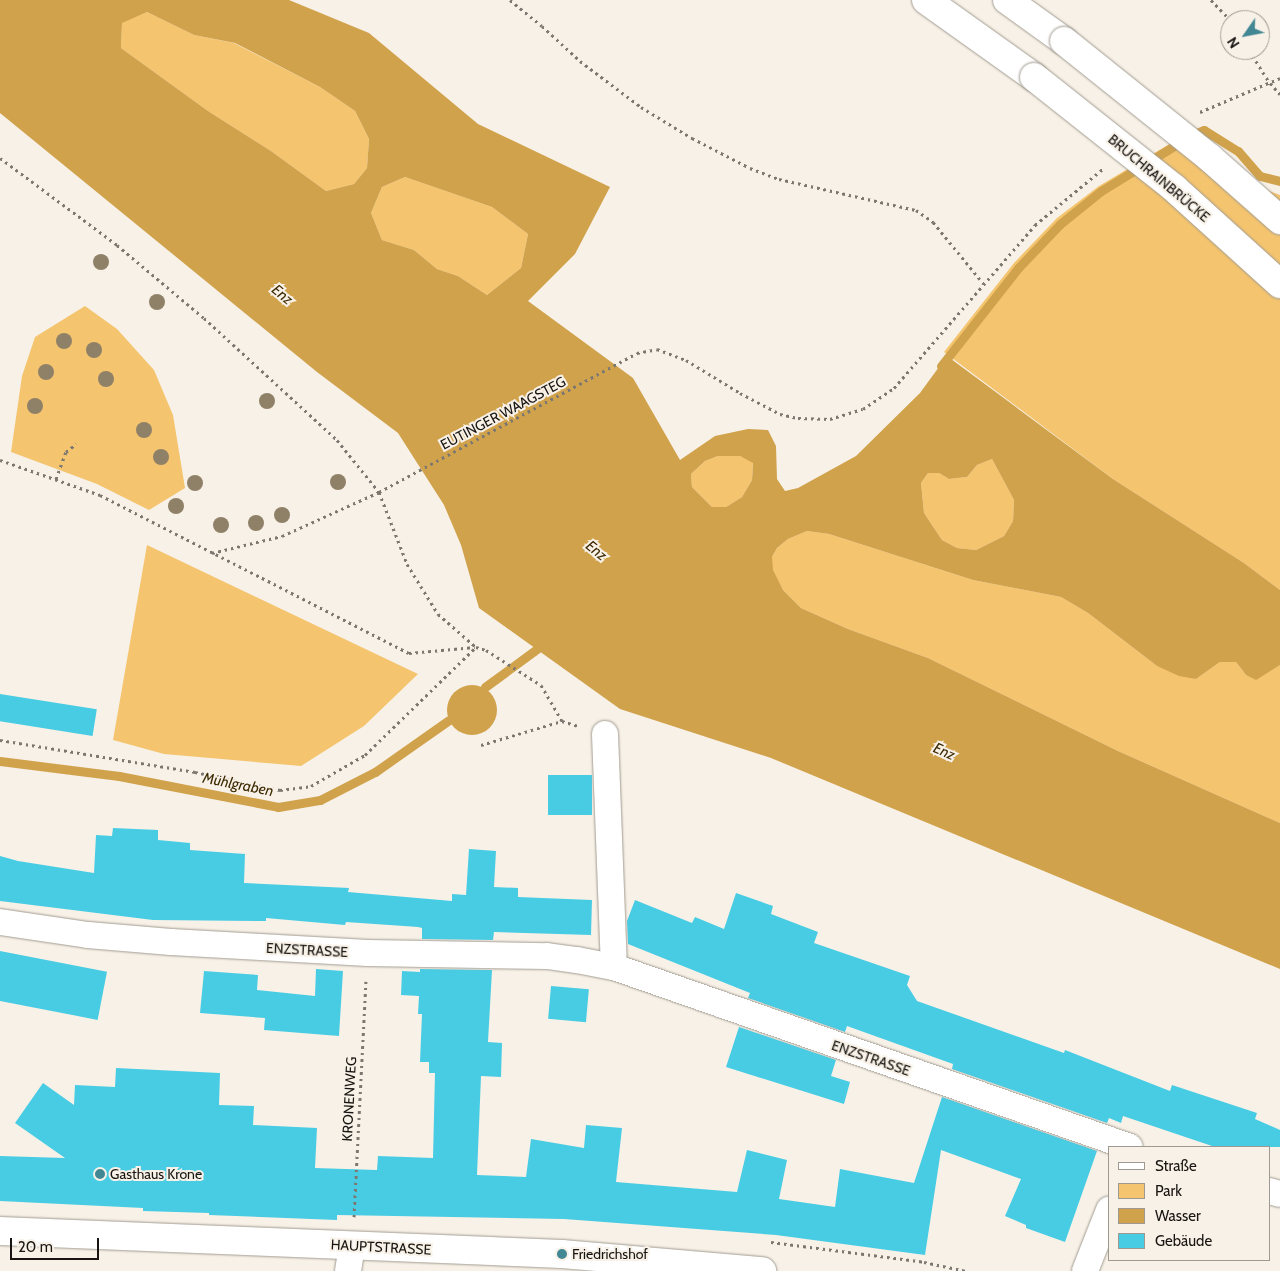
<!DOCTYPE html>
<html>
<head>
<meta charset="utf-8">
<style>
	body { margin:0 }
	#map { position:relative; width:1280px; height:1271px; overflow:hidden; background:#f8f1e7; font-family:Cabin,sans-serif }
	div>[style] { position:absolute }
	[style*='--x'] { left:calc(var(--x)*1px); top:calc(var(--y)*1px); width:calc(var(--w)*1px); rotate:calc(var(--a)*1deg) }
	.green>* { inset:0; background:#f4c46f }
	.water>* { inset:0; background:#d1a24c }
	.round { border-radius:50% }
	.stream>* { height:9px; margin:-4.5px; padding:0 4.5px; transform-origin:4.5px; border-radius:4.5px; background:#d1a24c }
	.building>* { inset:0; background:#48cce4; transform-origin:0 0 }
	.path>* { height:3px; margin-top:-1.5px; transform-origin:0; background:repeating-linear-gradient(90deg,#7c7871 0 2.5px,transparent 0 6.5px) }
	.roads { filter:drop-shadow(0 0 1px #a19c92) drop-shadow(0 0 1px #a19c92) }
	.street>* { height:26px; margin:-13px; padding:0 13px; transform-origin:13px; border-radius:13px; background:#fff }
	.secondary>* { height:28px; margin:-14px; padding:0 14px; transform-origin:14px; border-radius:14px; background:#fff }
	.primary>* { height:28px; margin:-14px; padding:0 14px; transform-origin:14px; border-radius:14px; background:#fff }
	.bridges { filter:drop-shadow(0 0 1px #a19c92) drop-shadow(0 0 1px #a19c92) }
	.primary-bridge>* { height:28px; margin:-14px; padding:0 14px; transform-origin:14px; border-radius:14px; background:#fff }
	.trees>* { width:16px; height:16px; margin:-8px; border-radius:50%; background:#8f8168 }
	.dots>* { width:14px; height:14px; translate:-50% -50%; box-sizing:border-box; border:2px solid #f8f1e7; border-radius:50% }
	span { translate:-50% -50%; white-space:nowrap; text-align:center; line-height:1.15; -webkit-text-stroke:4px #f8f1e7; paint-order:stroke }
	.street-label { font-size:14px; color:#171411 }
	.poi-label { font-size:14px; color:#171411 }
	.left { translate:0 -50%; text-align:left }
	.water-label { font-size:15px; color:#3d2a03; font-style:italic }
	.legend { position:absolute; left:1108px; top:1146px; width:162px; height:115px; box-sizing:border-box; background:#f8f1e7; border:1px solid #9e9991; margin:0; padding:6px 9px; list-style:none; font-size:15px; color:#171411 }
	.legend li { display:flex; align-items:center; gap:10px; height:25px }
	.legend b { width:25px; border:1px solid #9e9991 }
	.north { position:absolute; left:1220px; top:10px; width:50px; height:50px; box-sizing:border-box; background:#f8f1e7; border:1px solid #9e9991; border-radius:50%; rotate:237deg; font-size:14px; font-weight:700; line-height:20px; text-align:center; color:#171411 }
	.north::after { content:''; display:block; margin:auto; width:18px; height:22px; background:#428794; clip-path:polygon(50% 0,100% 100%,50% 72%,0 100%) }
	.scale { position:absolute; left:10px; top:1238px; width:89px; height:22px; box-sizing:border-box; border:2px solid #171411; border-top:0; padding-left:6px; font-size:15px; line-height:18px; white-space:nowrap; color:#171411; -webkit-text-stroke:4px #f8f1e7; paint-order:stroke }
</style>
</head>
<body>
<div id="map">
	<div class="green">
		<i style="clip-path:polygon(147px 12px,194px 35px,234px 43px,320px 87px,355px 111px,369px 139px,367px 168px,354px 184px,326px 191px,271px 151px,208px 111px,121px 48px,122px 22px)"></i>
		<i style="clip-path:polygon(1193px 130px,1251px 184px,1280px 195px,1280px 590px,1244px 563px,1113px 479px,944px 352px,1014px 263px,1057px 218px,1099px 186px)"></i>
		<i style="clip-path:polygon(405px 177px,492px 207px,528px 234px,521px 268px,487px 295px,458px 276px,437px 269px,414px 250px,382px 240px,371px 213px,382px 187px)"></i>
		<i style="clip-path:polygon(85px 306px,117px 329px,154px 370px,173px 415px,185px 488px,149px 510px,97px 484px,11px 452px,22px 376px,35px 337px)"></i>
		<i style="clip-path:polygon(718px 456px,740px 456px,753px 462px,752px 480px,742px 497px,726px 507px,712px 507px,692px 487px,691px 474px,705px 461px)"></i>
		<i style="clip-path:polygon(992px 459px,1014px 500px,1013px 521px,1004px 536px,976px 550px,957px 548px,942px 540px,924px 513px,921px 483px,928px 473px,939px 473px,949px 479px,967px 477px,977px 465px)"></i>
		<i style="clip-path:polygon(807px 531px,829px 534px,973px 580px,1061px 597px,1088px 613px,1157px 666px,1196px 679px,1220px 662px,1236px 662px,1246px 675px,1256px 679px,1280px 665px,1280px 823px,1118px 751px,928px 658px,848px 629px,801px 608px,783px 590px,772px 570px,772px 557px,777px 548px,788px 539px)"></i>
		<i style="clip-path:polygon(147px 545px,418px 674px,364px 726px,301px 766px,164px 754px,113px 740px)"></i>
	</div>
	<div class="water">
		<i style="clip-path:polygon(evenodd,0 0,289px 0,369px 33px,478px 124px,610px 187px,575px 254px,528px 301px,633px 378px,680px 460px,715px 436px,748px 429px,768px 430px,776px 446px,777px 479px,785px 491px,798px 488px,856px 456px,920px 393px,947px 356px,1113px 479px,1244px 563px,1280px 590px,1280px 665px,1256px 680px,1246px 675px,1236px 662px,1220px 662px,1196px 679px,1179px 676px,1157px 666px,1088px 613px,1061px 597px,973px 580px,829px 534px,807px 531px,788px 539px,777px 548px,772px 557px,773px 570px,783px 590px,801px 608px,848px 629px,928px 658px,1118px 751px,1280px 823px,1280px 969px,771px 758px,620px 709px,479px 608px,461px 545px,444px 505px,398px 433px,317px 372px,0 113px,0 0,147px 12px,194px 35px,235px 43px,320px 87px,355px 111px,369px 139px,367px 168px,354px 184px,326px 191px,271px 151px,208px 111px,121px 48px,122px 23px,147px 12px,0 0,405px 177px,492px 207px,528px 234px,521px 268px,487px 295px,458px 276px,437px 269px,414px 250px,382px 240px,371px 213px,382px 187px,405px 177px,0 0,718px 456px,740px 456px,753px 463px,752px 480px,742px 497px,726px 507px,712px 507px,692px 487px,691px 474px,705px 461px,718px 456px,0 0,992px 459px,1014px 500px,1013px 521px,1004px 536px,976px 550px,957px 548px,942px 540px,924px 513px,921px 483px,928px 473px,939px 473px,949px 479px,967px 477px,977px 465px,992px 459px)"></i>
		<i class="round" style="left:447px;top:685px;width:50px;height:50px"></i>
	</div>
	<div class="stream">
		<i style="--x:941;--y:366;--w:126;--a:-51.8"></i>
		<i style="--x:1019;--y:267;--w:59;--a:-46.4"></i>
		<i style="--x:1060;--y:224;--w:53;--a:-38.8"></i>
		<i style="--x:1101;--y:191;--w:107;--a:-31.6"></i>
		<i style="--x:1192;--y:135;--w:13;--a:-23"></i>
		<i style="--x:1204;--y:130;--w:40;--a:32"></i>
		<i style="--x:1238;--y:151;--w:33;--a:49"></i>
		<i style="--x:1260;--y:176;--w:21;--a:14"></i>
		<i style="--x:485;--y:687;--w:64;--a:-36.2"></i>
		<i style="--x:0;--y:761;--w:120;--a:7.2"></i>
		<i style="--x:119;--y:776;--w:162;--a:11"></i>
		<i style="--x:278;--y:807;--w:43;--a:-9.5"></i>
		<i style="--x:320;--y:800;--w:62;--a:-27"></i>
		<i style="--x:375;--y:772;--w:90;--a:-35.1"></i>
	</div>
	<div class="building">
		<i style="left:0;top:694px;width:98px;height:27px;rotate:9deg"></i>
		<i style="left:548px;top:775px;width:44px;height:40px"></i>
		<i style="clip-path:polygon(113px 828px,158px 830px,158px 840px,190px 843px,190px 850px,245px 854px,244px 883px,349px 888px,348px 892px,452px 901px,452px 894px,466px 895px,469px 849px,496px 851px,494px 887px,518px 888px,518px 897px,592px 900px,591px 935px,494px 932px,493px 940px,422px 939px,422px 928px,418px 927px,346px 922px,345px 925px,266px 918px,266px 921px,153px 920px,0 901px,0 856px,18px 861px,94px 873px,96px 835px,112px 836px)"></i>
		<i style="clip-path:polygon(736px 893px,773px 906px,771px 914px,818px 932px,814px 943px,910px 976px,907px 985px,917px 1001px,1064px 1053px,1065px 1050px,1170px 1091px,1172px 1085px,1257px 1113px,1255px 1119px,1280px 1130px,1280px 1147px,1215px 1147px,1123px 1116px,1121px 1123px,1109px 1118px,1107px 1123px,952px 1069px,953px 1064px,847px 1026px,845px 1032px,748px 998px,750px 993px,628px 944px,627px 921px,635px 900px,692px 923px,695px 917px,724px 929px)"></i>
		<i style="left:0;top:951px;width:109px;height:49px;rotate:11deg"></i>
		<i style="clip-path:polygon(316px 969px,343px 971px,339px 1036px,264px 1030px,265px 1018px,200px 1013px,204px 971px,258px 975px,257px 990px,315px 996px)"></i>
		<i style="clip-path:polygon(420px 969px,492px 970px,488px 1042px,502px 1043px,501px 1077px,481px 1076px,477px 1175px,526px 1177px,531px 1139px,584px 1148px,586px 1125px,622px 1128px,616px 1182px,737px 1192px,747px 1150px,787px 1160px,779px 1199px,835px 1207px,840px 1169px,914px 1183px,942px 1097px,1097px 1151px,1065px 1242px,1026px 1228px,1026px 1225px,1005px 1216px,1021px 1179px,941px 1150px,925px 1255px,776px 1235px,564px 1219px,337px 1215px,337px 1220px,209px 1215px,209px 1213px,143px 1211px,143px 1208px,0 1201px,0 1156px,65px 1158px,15px 1123px,43px 1083px,74px 1105px,75px 1085px,115px 1087px,116px 1068px,220px 1073px,219px 1105px,254px 1106px,253px 1125px,317px 1128px,315px 1168px,377px 1170px,378px 1156px,433px 1158px,435px 1073px,429px 1073px,429px 1062px,420px 1062px,422px 1014px,418px 1014px,419px 996px,401px 995px,402px 971px,420px 972px)"></i>
		<i style="left:551px;top:986px;width:38px;height:33px;rotate:5deg"></i>
		<i style="clip-path:polygon(739px 1027px,836px 1060px,831px 1076px,850px 1082px,844px 1104px,726px 1067px)"></i>
	</div>
	<div class="path">
		<i style="--x:510;--y:0;--w:41;--a:39.1"></i>
		<i style="--x:542;--y:26;--w:52;--a:42.6"></i>
		<i style="--x:580;--y:61;--w:76;--a:37"></i>
		<i style="--x:641;--y:107;--w:60;--a:31.3"></i>
		<i style="--x:692;--y:138;--w:65;--a:27.3"></i>
		<i style="--x:750;--y:168;--w:31;--a:21"></i>
		<i style="--x:779;--y:179;--w:140;--a:12.8"></i>
		<i style="--x:916;--y:210;--w:21;--a:35"></i>
		<i style="--x:933;--y:222;--w:79;--a:50.7"></i>
		<i style="--x:1211;--y:0;--w:28;--a:46"></i>
		<i style="--x:1249;--y:50;--w:39;--a:58"></i>
		<i style="--x:1270;--y:83;--w:15;--a:48"></i>
		<i style="--x:1200;--y:112;--w:87;--a:-23"></i>
		<i style="--x:0;--y:158;--w:146;--a:36.6"></i>
		<i style="--x:117;--y:245;--w:114;--a:40"></i>
		<i style="--x:204;--y:318;--w:180;--a:42.5"></i>
		<i style="--x:337;--y:440;--w:67;--a:51.1"></i>
		<i style="--x:379;--y:492;--w:77;--a:68.7"></i>
		<i style="--x:407;--y:564;--w:59;--a:58.2"></i>
		<i style="--x:438;--y:614;--w:50;--a:41"></i>
		<i style="--x:476;--y:647;--w:10;--a:17"></i>
		<i style="--x:486;--y:650;--w:65;--a:32.5"></i>
		<i style="--x:541;--y:685;--w:42;--a:59.7"></i>
		<i style="--x:562;--y:721;--w:17;--a:17"></i>
		<i style="--x:0;--y:460;--w:106;--a:19.3"></i>
		<i style="--x:100;--y:495;--w:347;--a:27.1"></i>
		<i style="--x:409;--y:653;--w:66;--a:-5.2"></i>
		<i style="--x:56;--y:479;--w:29;--a:-70"></i>
		<i style="--x:66;--y:452;--w:13;--a:-39"></i>
		<i style="--x:212;--y:553;--w:72;--a:-13.7"></i>
		<i style="--x:282;--y:536;--w:107;--a:-24.4"></i>
		<i style="--x:379;--y:492;--w:293;--a:-28.3"></i>
		<i style="--x:637;--y:353;--w:20;--a:-11"></i>
		<i style="--x:657;--y:349;--w:31;--a:21"></i>
		<i style="--x:686;--y:360;--w:63;--a:31.4"></i>
		<i style="--x:740;--y:393;--w:45;--a:27.7"></i>
		<i style="--x:780;--y:414;--w:18;--a:13"></i>
		<i style="--x:798;--y:418;--w:32;--a:2"></i>
		<i style="--x:830;--y:419;--w:34;--a:-17"></i>
		<i style="--x:863;--y:409;--w:37;--a:-34"></i>
		<i style="--x:894;--y:388;--w:216;--a:-49.1"></i>
		<i style="--x:1035;--y:225;--w:89;--a:-39.6"></i>
		<i style="--x:0;--y:740;--w:198;--a:9.3"></i>
		<i style="--x:195;--y:772;--w:87;--a:12"></i>
		<i style="--x:280;--y:790;--w:31;--a:-7"></i>
		<i style="--x:311;--y:786;--w:62;--a:-29.9"></i>
		<i style="--x:365;--y:755;--w:155;--a:-44.2"></i>
		<i style="--x:481;--y:745;--w:84;--a:-16.5"></i>
		<i style="--x:354;--y:1217;--w:236;--a:-87.1"></i>
		<i style="--x:771;--y:1242;--w:154;--a:7.4"></i>
		<i style="--x:924;--y:1262;--w:43;--a:12.1"></i>
	</div>
	<div class="roads">
		<div class="street">
			<i style="--x:605;--y:734;--w:233;--a:87.8"></i>
			<i style="--x:0;--y:922;--w:89;--a:8.4"></i>
			<i style="--x:88;--y:935;--w:83;--a:4.8"></i>
			<i style="--x:171;--y:942;--w:197;--a:3.2"></i>
			<i style="--x:368;--y:953;--w:179;--a:1"></i>
			<i style="--x:547;--y:956;--w:30;--a:8"></i>
			<i style="--x:577;--y:960;--w:38;--a:11"></i>
			<i style="--x:614;--y:967;--w:546;--a:19.23"></i>
			<i style="--x:1269;--y:1191;--w:11;--a:15"></i>
			<i style="--x:348;--y:1271;--w:25;--a:-81"></i>
			<i style="--x:1085;--y:1271;--w:66;--a:-68.5"></i>
		</div>
		<div class="secondary">
			<i style="--x:0;--y:1231;--w:562;--a:2.34"></i>
			<i style="--x:562;--y:1254;--w:201;--a:4.9"></i>
		</div>
		<div class="primary">
			<i style="--x:926;--y:0;--w:133;--a:35.5"></i>
			<i style="--x:1007;--y:0;--w:70;--a:35.7"></i>
		</div>
	</div>
	<div class="bridges">
		<div class="primary-bridge">
			<i style="--x:1064;--y:41;--w:187;--a:38.7"></i>
			<i style="--x:1210;--y:158;--w:94;--a:41.5"></i>
			<i style="--x:1034;--y:77;--w:179;--a:38.4"></i>
			<i style="--x:1174;--y:188;--w:143;--a:42.2"></i>
		</div>
	</div>
	<div class="trees">
		<i style="left:101px;top:262px"></i>
		<i style="left:157px;top:302px"></i>
		<i style="left:64px;top:341px"></i>
		<i style="left:94px;top:350px"></i>
		<i style="left:46px;top:372px"></i>
		<i style="left:106px;top:379px"></i>
		<i style="left:267px;top:401px"></i>
		<i style="left:35px;top:406px"></i>
		<i style="left:144px;top:430px"></i>
		<i style="left:161px;top:457px"></i>
		<i style="left:338px;top:482px"></i>
		<i style="left:195px;top:483px"></i>
		<i style="left:176px;top:506px"></i>
		<i style="left:282px;top:515px"></i>
		<i style="left:256px;top:523px"></i>
		<i style="left:221px;top:525px"></i>
	</div>
	<div class="dots">
		<i style="left:100px;top:1174px;background:#428794"></i>
		<i style="left:562px;top:1254px;background:#428794"></i>
	</div>
	<div class="street-label">
		<span style="left:1159px;top:178px;rotate:40deg">BRUCHRAINBRÜCKE</span>
		<span style="left:503px;top:413px;rotate:-28deg">EUTINGER WAAGSTEG</span>
		<span style="left:307px;top:950px;rotate:3deg">ENZSTRASSE</span>
		<span style="left:871px;top:1058px;rotate:19deg">ENZSTRASSE</span>
		<span style="left:349px;top:1099px;rotate:-87deg">KRONENWEG</span>
		<span style="left:381px;top:1247px;rotate:3deg">HAUPTSTRASSE</span>
	</div>
	<div class="poi-label">
		<span class="left" style="left:110px;top:1174px">Gasthaus Krone</span>
		<span class="left" style="left:572px;top:1254px">Friedrichshof</span>
	</div>
	<div class="water-label">
		<span style="left:282px;top:295px;rotate:40deg">Enz</span>
		<span style="left:596px;top:551px;rotate:39deg">Enz</span>
		<span style="left:944px;top:752px;rotate:24deg">Enz</span>
		<span style="left:238px;top:785px;rotate:11deg">Mühlgraben</span>
	</div>
	<ul class="legend">
	<li><b style="height:6px;background:#fff"></b>Straße</li>
	<li><b style="height:14px;background:#f4c46f"></b>Park</li>
	<li><b style="height:14px;background:#d1a24c"></b>Wasser</li>
	<li><b style="height:14px;background:#48cce4"></b>Gebäude</li>
	</ul>
	<div class="north">N</div>
	<div class="scale">20 m</div>
</div>
</body>
</html>
